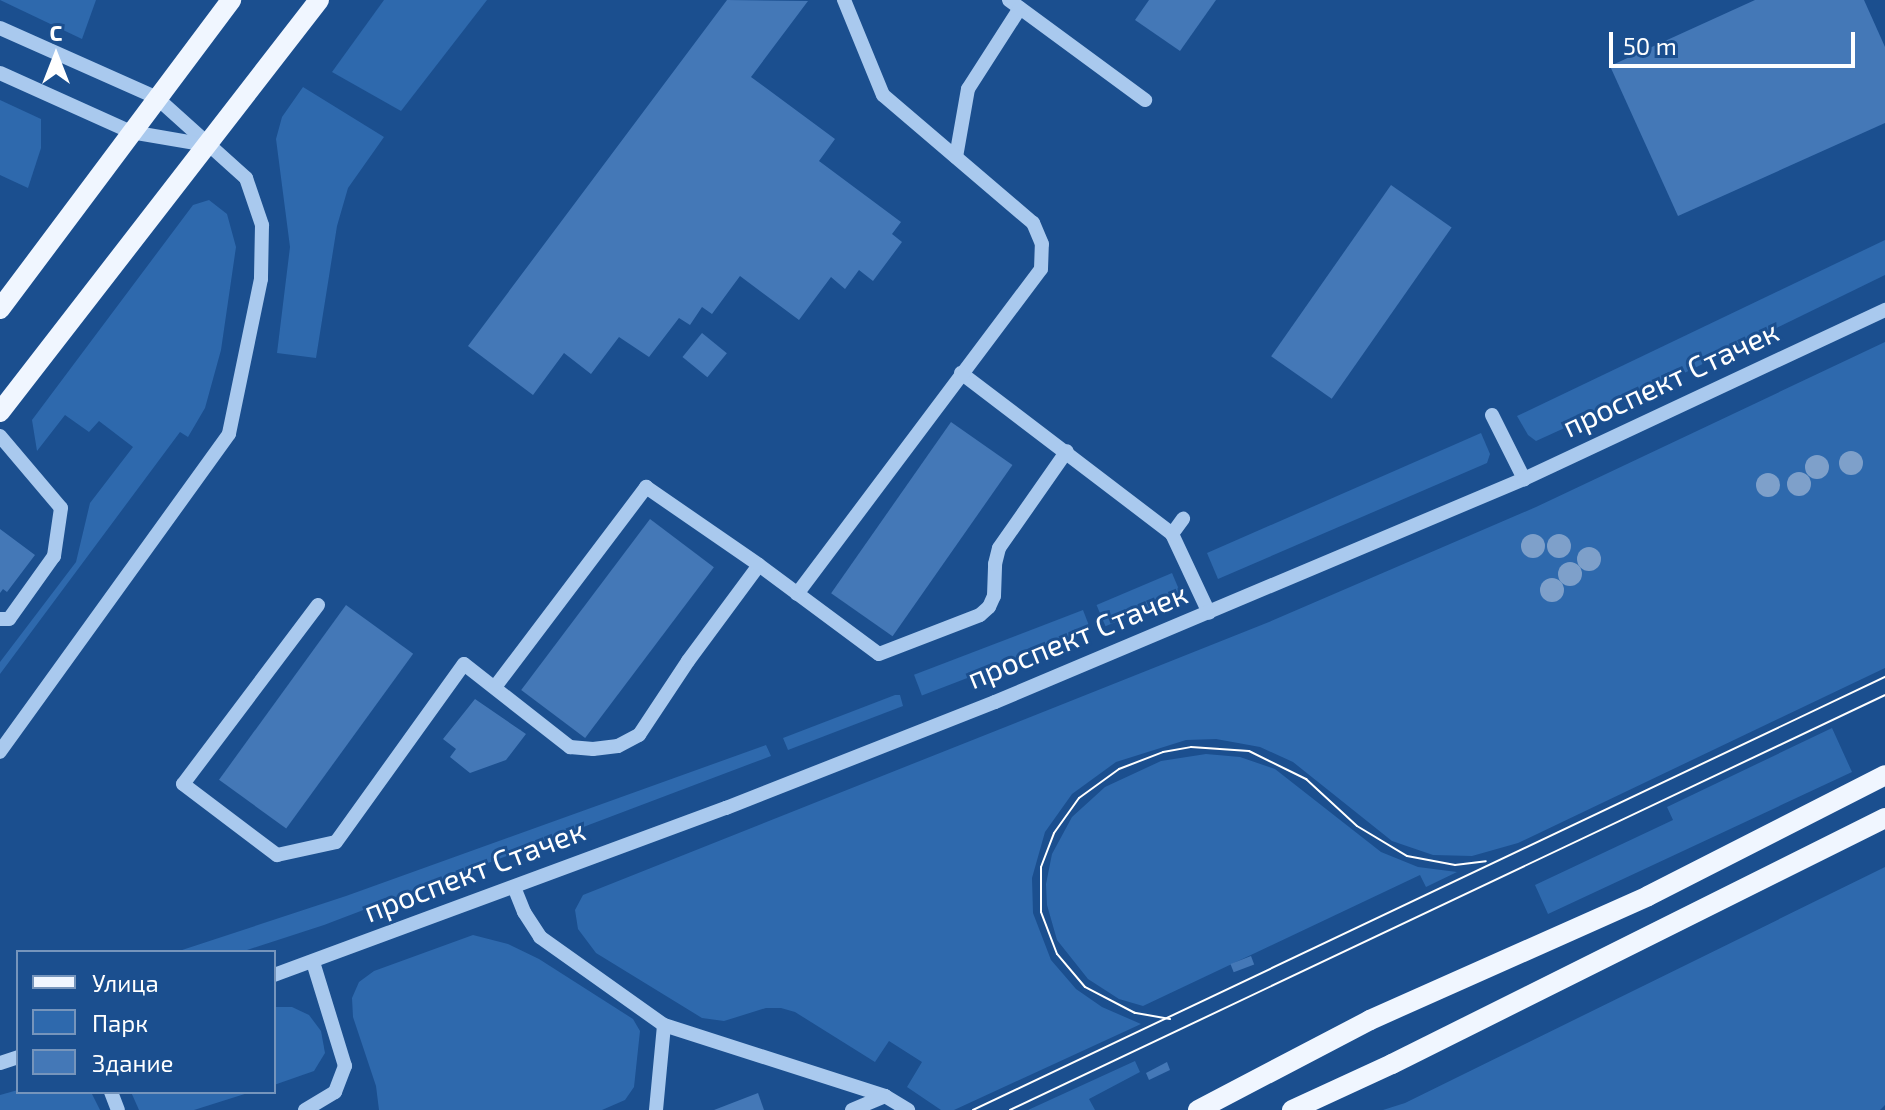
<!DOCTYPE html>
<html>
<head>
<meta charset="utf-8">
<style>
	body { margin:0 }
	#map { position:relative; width:1885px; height:1110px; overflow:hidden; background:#1b4f8f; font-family:"Exo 2",sans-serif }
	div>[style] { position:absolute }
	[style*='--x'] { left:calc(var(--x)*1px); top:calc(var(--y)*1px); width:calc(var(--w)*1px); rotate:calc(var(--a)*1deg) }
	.green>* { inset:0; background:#2e69ad; transform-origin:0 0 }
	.building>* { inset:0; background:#4478b7; transform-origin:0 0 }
	.minor>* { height:14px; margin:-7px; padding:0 7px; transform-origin:7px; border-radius:7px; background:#a9c9ee }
	.major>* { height:20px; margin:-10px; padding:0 10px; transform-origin:10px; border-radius:10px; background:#f0f6ff }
	.tram>* { height:2px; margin:-1px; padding:0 1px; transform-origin:1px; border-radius:1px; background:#fff }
	.trees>* { width:24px; height:24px; margin:-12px; border-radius:50%; background:#7ea0ca }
	span { translate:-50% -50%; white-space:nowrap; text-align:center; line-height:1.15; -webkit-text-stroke:6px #1b4f8f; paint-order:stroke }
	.street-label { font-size:30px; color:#fff }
	.legend { position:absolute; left:16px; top:950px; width:260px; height:144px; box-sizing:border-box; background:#1b4f8f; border:2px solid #7695bc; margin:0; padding:10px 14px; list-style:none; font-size:24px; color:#fff }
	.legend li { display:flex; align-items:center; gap:16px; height:40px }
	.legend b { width:40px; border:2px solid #7695bc }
	.north { position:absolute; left:16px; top:16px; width:80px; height:80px; -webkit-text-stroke:6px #1b4f8f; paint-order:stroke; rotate:0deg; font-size:22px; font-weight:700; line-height:32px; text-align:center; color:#fff }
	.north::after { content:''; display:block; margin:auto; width:28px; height:36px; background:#fff; clip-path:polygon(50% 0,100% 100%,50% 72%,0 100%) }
	.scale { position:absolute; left:1609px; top:32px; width:246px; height:36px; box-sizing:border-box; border:4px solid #fff; border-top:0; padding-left:10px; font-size:24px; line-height:28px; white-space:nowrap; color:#fff; -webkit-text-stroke:6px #1b4f8f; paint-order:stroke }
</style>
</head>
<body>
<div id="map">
	<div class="green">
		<i style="clip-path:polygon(0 0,96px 0,82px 39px)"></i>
		<i style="clip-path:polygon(384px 0,487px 0,401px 111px,332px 72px)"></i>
		<i style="clip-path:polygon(303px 87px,384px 137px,348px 188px,337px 226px,316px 358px,277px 353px,290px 247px,276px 139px,282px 117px)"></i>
		<i style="clip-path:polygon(0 100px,41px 119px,41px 148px,28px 188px,0 175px)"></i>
		<i style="clip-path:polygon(209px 200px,227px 214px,236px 247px,221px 350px,205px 408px,188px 437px,180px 432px,0 674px,0 662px,76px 562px,90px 503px,133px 447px,99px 421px,89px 432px,65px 415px,37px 451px,32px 420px,193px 205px)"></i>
		<i style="clip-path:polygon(1885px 240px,1885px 275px,1670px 380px,1536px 441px,1528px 435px,1517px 416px)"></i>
		<i style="clip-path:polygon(1885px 342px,1885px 668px,1518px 843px,1472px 856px,1433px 855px,1392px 841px,1293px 762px,1260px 747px,1216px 739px,1186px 740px,1116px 762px,1072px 794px,1045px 832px,1032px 878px,1033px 913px,1051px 960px,1076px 989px,1102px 1007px,1141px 1024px,954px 1110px,941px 1110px,907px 1087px,922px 1062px,889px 1041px,875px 1062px,795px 1012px,781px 1008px,766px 1008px,724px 1021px,702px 1018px,596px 953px,578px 929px,575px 910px,583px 895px,1269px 622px,1536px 507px)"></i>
		<i style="clip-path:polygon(1481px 433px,1490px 454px,1487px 463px,1218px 579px,1207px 553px)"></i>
		<i style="left:1172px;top:573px;width:23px;height:82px;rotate:67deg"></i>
		<i style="left:1083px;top:610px;width:22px;height:181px;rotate:69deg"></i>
		<i style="clip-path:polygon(895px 695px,900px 695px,903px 706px,788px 750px,783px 738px)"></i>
		<i style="clip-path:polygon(1832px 728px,1852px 772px,1548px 914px,1535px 885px,1673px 820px,1667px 807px)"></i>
		<i style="clip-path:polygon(766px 745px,771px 756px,488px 863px,478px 863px,479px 866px,324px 925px,241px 952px,176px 952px,346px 896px)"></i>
		<i style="clip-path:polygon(1206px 754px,1240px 757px,1275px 769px,1381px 852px,1418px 867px,1457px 872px,1426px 887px,1420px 875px,1143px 1006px,1119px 999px,1088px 979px,1057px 940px,1047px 905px,1046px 884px,1052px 854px,1072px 817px,1105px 787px,1161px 761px)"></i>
		<i style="clip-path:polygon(1885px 867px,1885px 1105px,1880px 1110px,1383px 1110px,1405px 1103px)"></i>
		<i style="clip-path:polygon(473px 935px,508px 944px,539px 959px,633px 1019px,640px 1031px,634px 1087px,625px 1100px,602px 1110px,379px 1110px,376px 1086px,353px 1017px,352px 998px,359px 982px,374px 971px)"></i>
		<i style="clip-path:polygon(274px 1007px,292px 1007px,309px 1015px,321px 1031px,325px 1053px,314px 1071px,274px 1085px)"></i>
		<i style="clip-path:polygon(1135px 1061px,1140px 1072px,1089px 1099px,1095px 1110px,1028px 1110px)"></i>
		<i style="clip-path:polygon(18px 1090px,91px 1092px,100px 1110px,0 1110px,0 1095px)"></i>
		<i style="clip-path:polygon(131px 1092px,251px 1092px,194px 1110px,139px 1110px)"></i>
	</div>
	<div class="building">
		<i style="clip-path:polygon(727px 0,808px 1px,751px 77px,835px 139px,819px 161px,901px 222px,892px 234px,902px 242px,873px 281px,859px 270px,845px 289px,831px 277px,799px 320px,740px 276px,712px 314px,702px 307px,690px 325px,679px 318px,649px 357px,619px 337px,591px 374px,564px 353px,533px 395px,468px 346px)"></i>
		<i style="clip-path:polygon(1149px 0,1216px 0,1180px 51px,1135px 20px)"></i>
		<i style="clip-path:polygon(1755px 0,1864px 0,1885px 47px,1885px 123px,1678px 216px,1610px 66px)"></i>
		<i style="left:1391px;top:185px;width:74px;height:209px;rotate:35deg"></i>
		<i style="left:702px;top:333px;width:32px;height:31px;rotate:39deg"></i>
		<i style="left:951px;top:422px;width:75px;height:209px;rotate:35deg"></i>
		<i style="left:650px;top:519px;width:80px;height:214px;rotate:37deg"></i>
		<i style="clip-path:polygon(0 529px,35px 555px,7px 592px,3px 589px,0 593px)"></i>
		<i style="left:346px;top:605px;width:83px;height:216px;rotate:36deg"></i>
		<i style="clip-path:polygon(475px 699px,526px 734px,506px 760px,470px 773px,450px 757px,456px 749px,443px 739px)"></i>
		<i style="left:1251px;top:956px;width:9px;height:22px;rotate:69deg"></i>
		<i style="clip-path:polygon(1167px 1062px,1170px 1070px,1149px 1080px,1146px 1073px)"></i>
		<i style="clip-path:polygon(758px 1093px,764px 1110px,714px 1110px)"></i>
	</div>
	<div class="minor">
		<i style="--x:1009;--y:0;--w:169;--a:36.3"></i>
		<i style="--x:0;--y:28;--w:172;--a:24"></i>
		<i style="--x:157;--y:98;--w:120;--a:42"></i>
		<i style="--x:246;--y:178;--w:50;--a:71.2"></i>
		<i style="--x:262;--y:225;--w:54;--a:91.1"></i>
		<i style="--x:261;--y:279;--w:158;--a:101.7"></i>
		<i style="--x:229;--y:434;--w:392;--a:125.8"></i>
		<i style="--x:0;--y:73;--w:144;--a:24.2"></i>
		<i style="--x:131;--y:132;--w:76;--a:9.8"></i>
		<i style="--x:956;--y:157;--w:69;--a:-80"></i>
		<i style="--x:968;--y:89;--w:96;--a:-57.3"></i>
		<i style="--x:961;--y:373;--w:265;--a:37.3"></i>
		<i style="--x:1172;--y:534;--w:87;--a:64.9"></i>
		<i style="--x:1492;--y:415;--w:72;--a:63.4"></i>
		<i style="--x:0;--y:436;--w:94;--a:49.7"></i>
		<i style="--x:61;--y:508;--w:49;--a:98.3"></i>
		<i style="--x:54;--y:556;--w:77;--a:125.5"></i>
		<i style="--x:9;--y:619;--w:9;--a:180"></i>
		<i style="--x:1172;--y:534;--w:19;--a:-54"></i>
		<i style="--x:797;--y:594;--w:406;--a:-53.1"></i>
		<i style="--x:1041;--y:269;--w:25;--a:-88"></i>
		<i style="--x:1042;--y:244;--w:23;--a:-113"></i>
		<i style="--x:1033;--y:223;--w:197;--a:-139.5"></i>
		<i style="--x:883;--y:95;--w:103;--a:-112.3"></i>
		<i style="--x:318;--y:605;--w:224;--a:127"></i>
		<i style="--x:183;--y:784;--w:118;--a:37.1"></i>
		<i style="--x:277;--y:855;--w:60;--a:-12.4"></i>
		<i style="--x:336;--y:842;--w:219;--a:-54.3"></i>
		<i style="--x:464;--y:664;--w:135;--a:38.1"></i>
		<i style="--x:570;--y:747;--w:23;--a:5"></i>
		<i style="--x:593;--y:749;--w:25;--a:-7"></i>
		<i style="--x:618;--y:746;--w:24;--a:-28"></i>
		<i style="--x:639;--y:735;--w:89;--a:-56.5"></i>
		<i style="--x:688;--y:661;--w:119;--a:-53.5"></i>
		<i style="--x:759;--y:565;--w:149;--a:36.6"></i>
		<i style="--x:879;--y:654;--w:108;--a:-21.1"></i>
		<i style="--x:980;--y:615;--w:12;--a:-42"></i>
		<i style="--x:989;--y:607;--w:12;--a:-66"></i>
		<i style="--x:994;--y:596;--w:32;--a:-88"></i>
		<i style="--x:995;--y:564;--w:16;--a:-76"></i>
		<i style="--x:999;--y:548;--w:118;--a:-55"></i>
		<i style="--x:495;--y:687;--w:251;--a:-52.9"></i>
		<i style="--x:646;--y:487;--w:137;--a:34.6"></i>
		<i style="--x:514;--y:887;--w:27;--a:68"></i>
		<i style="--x:524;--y:912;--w:30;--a:57"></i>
		<i style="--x:540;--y:937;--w:152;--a:35.4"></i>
		<i style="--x:664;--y:1025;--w:232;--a:17.8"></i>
		<i style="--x:885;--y:1096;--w:27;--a:31"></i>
		<i style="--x:274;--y:975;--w:482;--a:-20.3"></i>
		<i style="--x:726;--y:808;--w:289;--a:-21.5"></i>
		<i style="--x:995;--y:702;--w:574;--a:-22.86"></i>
		<i style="--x:1524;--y:479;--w:399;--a:-25.1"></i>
		<i style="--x:0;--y:1063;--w:19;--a:-18"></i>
		<i style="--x:111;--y:1092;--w:19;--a:69"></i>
		<i style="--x:305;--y:1110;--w:35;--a:-31"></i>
		<i style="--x:335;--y:1092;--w:28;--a:-69"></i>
		<i style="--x:345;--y:1066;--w:109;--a:-107.1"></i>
		<i style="--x:656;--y:1110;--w:85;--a:-84.6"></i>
		<i style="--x:852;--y:1110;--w:36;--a:-23"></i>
	</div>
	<div class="major">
		<i style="--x:0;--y:309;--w:386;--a:-53.2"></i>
		<i style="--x:0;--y:412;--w:521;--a:-52.25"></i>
		<i style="--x:1198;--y:1110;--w:194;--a:-27.6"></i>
		<i style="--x:1370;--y:1020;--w:304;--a:-24"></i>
		<i style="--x:1648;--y:896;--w:266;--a:-27"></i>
		<i style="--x:1292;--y:1110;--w:110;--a:-24.7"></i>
		<i style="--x:1392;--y:1064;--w:551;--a:-26.52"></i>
	</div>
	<div class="tram">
		<i style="--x:1170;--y:1019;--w:36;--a:-170"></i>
		<i style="--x:1135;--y:1013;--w:56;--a:-152.5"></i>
		<i style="--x:1085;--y:987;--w:43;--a:-130.3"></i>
		<i style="--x:1057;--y:954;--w:45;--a:-110.9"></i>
		<i style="--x:1041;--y:912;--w:45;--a:-90"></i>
		<i style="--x:1041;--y:867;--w:36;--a:-69"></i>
		<i style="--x:1054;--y:833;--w:43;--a:-54.5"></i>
		<i style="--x:1079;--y:798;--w:49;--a:-35.9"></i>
		<i style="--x:1119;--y:769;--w:47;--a:-21.1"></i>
		<i style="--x:1163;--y:752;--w:28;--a:-10"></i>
		<i style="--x:1191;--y:747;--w:58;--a:3.9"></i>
		<i style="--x:1249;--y:751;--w:64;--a:26.2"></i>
		<i style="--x:1306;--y:779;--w:69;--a:42.7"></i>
		<i style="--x:1357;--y:826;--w:58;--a:31"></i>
		<i style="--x:1407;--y:856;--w:49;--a:10.6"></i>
		<i style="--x:1455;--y:865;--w:31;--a:-7"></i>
		<i style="--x:973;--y:1110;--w:1010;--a:-25.4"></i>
		<i style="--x:1010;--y:1110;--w:968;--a:-25.37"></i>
	</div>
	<div class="trees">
		<i style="left:1851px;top:463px"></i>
		<i style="left:1817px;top:467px"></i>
		<i style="left:1799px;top:484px"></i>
		<i style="left:1768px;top:485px"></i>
		<i style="left:1533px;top:546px"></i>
		<i style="left:1559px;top:546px"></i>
		<i style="left:1589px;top:559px"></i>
		<i style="left:1570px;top:574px"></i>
		<i style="left:1552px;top:590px"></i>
	</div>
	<div class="street-label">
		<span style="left:1670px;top:378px;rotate:-25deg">проспект Стачек</span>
		<span style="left:1077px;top:635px;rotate:-22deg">проспект Стачек</span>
		<span style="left:474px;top:870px;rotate:-21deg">проспект Стачек</span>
	</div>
	<ul class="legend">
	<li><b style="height:10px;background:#f0f6ff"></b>Улица</li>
	<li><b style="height:22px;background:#2e69ad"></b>Парк</li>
	<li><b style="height:22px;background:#4478b7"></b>Здание</li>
	</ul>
	<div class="north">С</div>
	<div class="scale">50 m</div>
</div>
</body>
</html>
